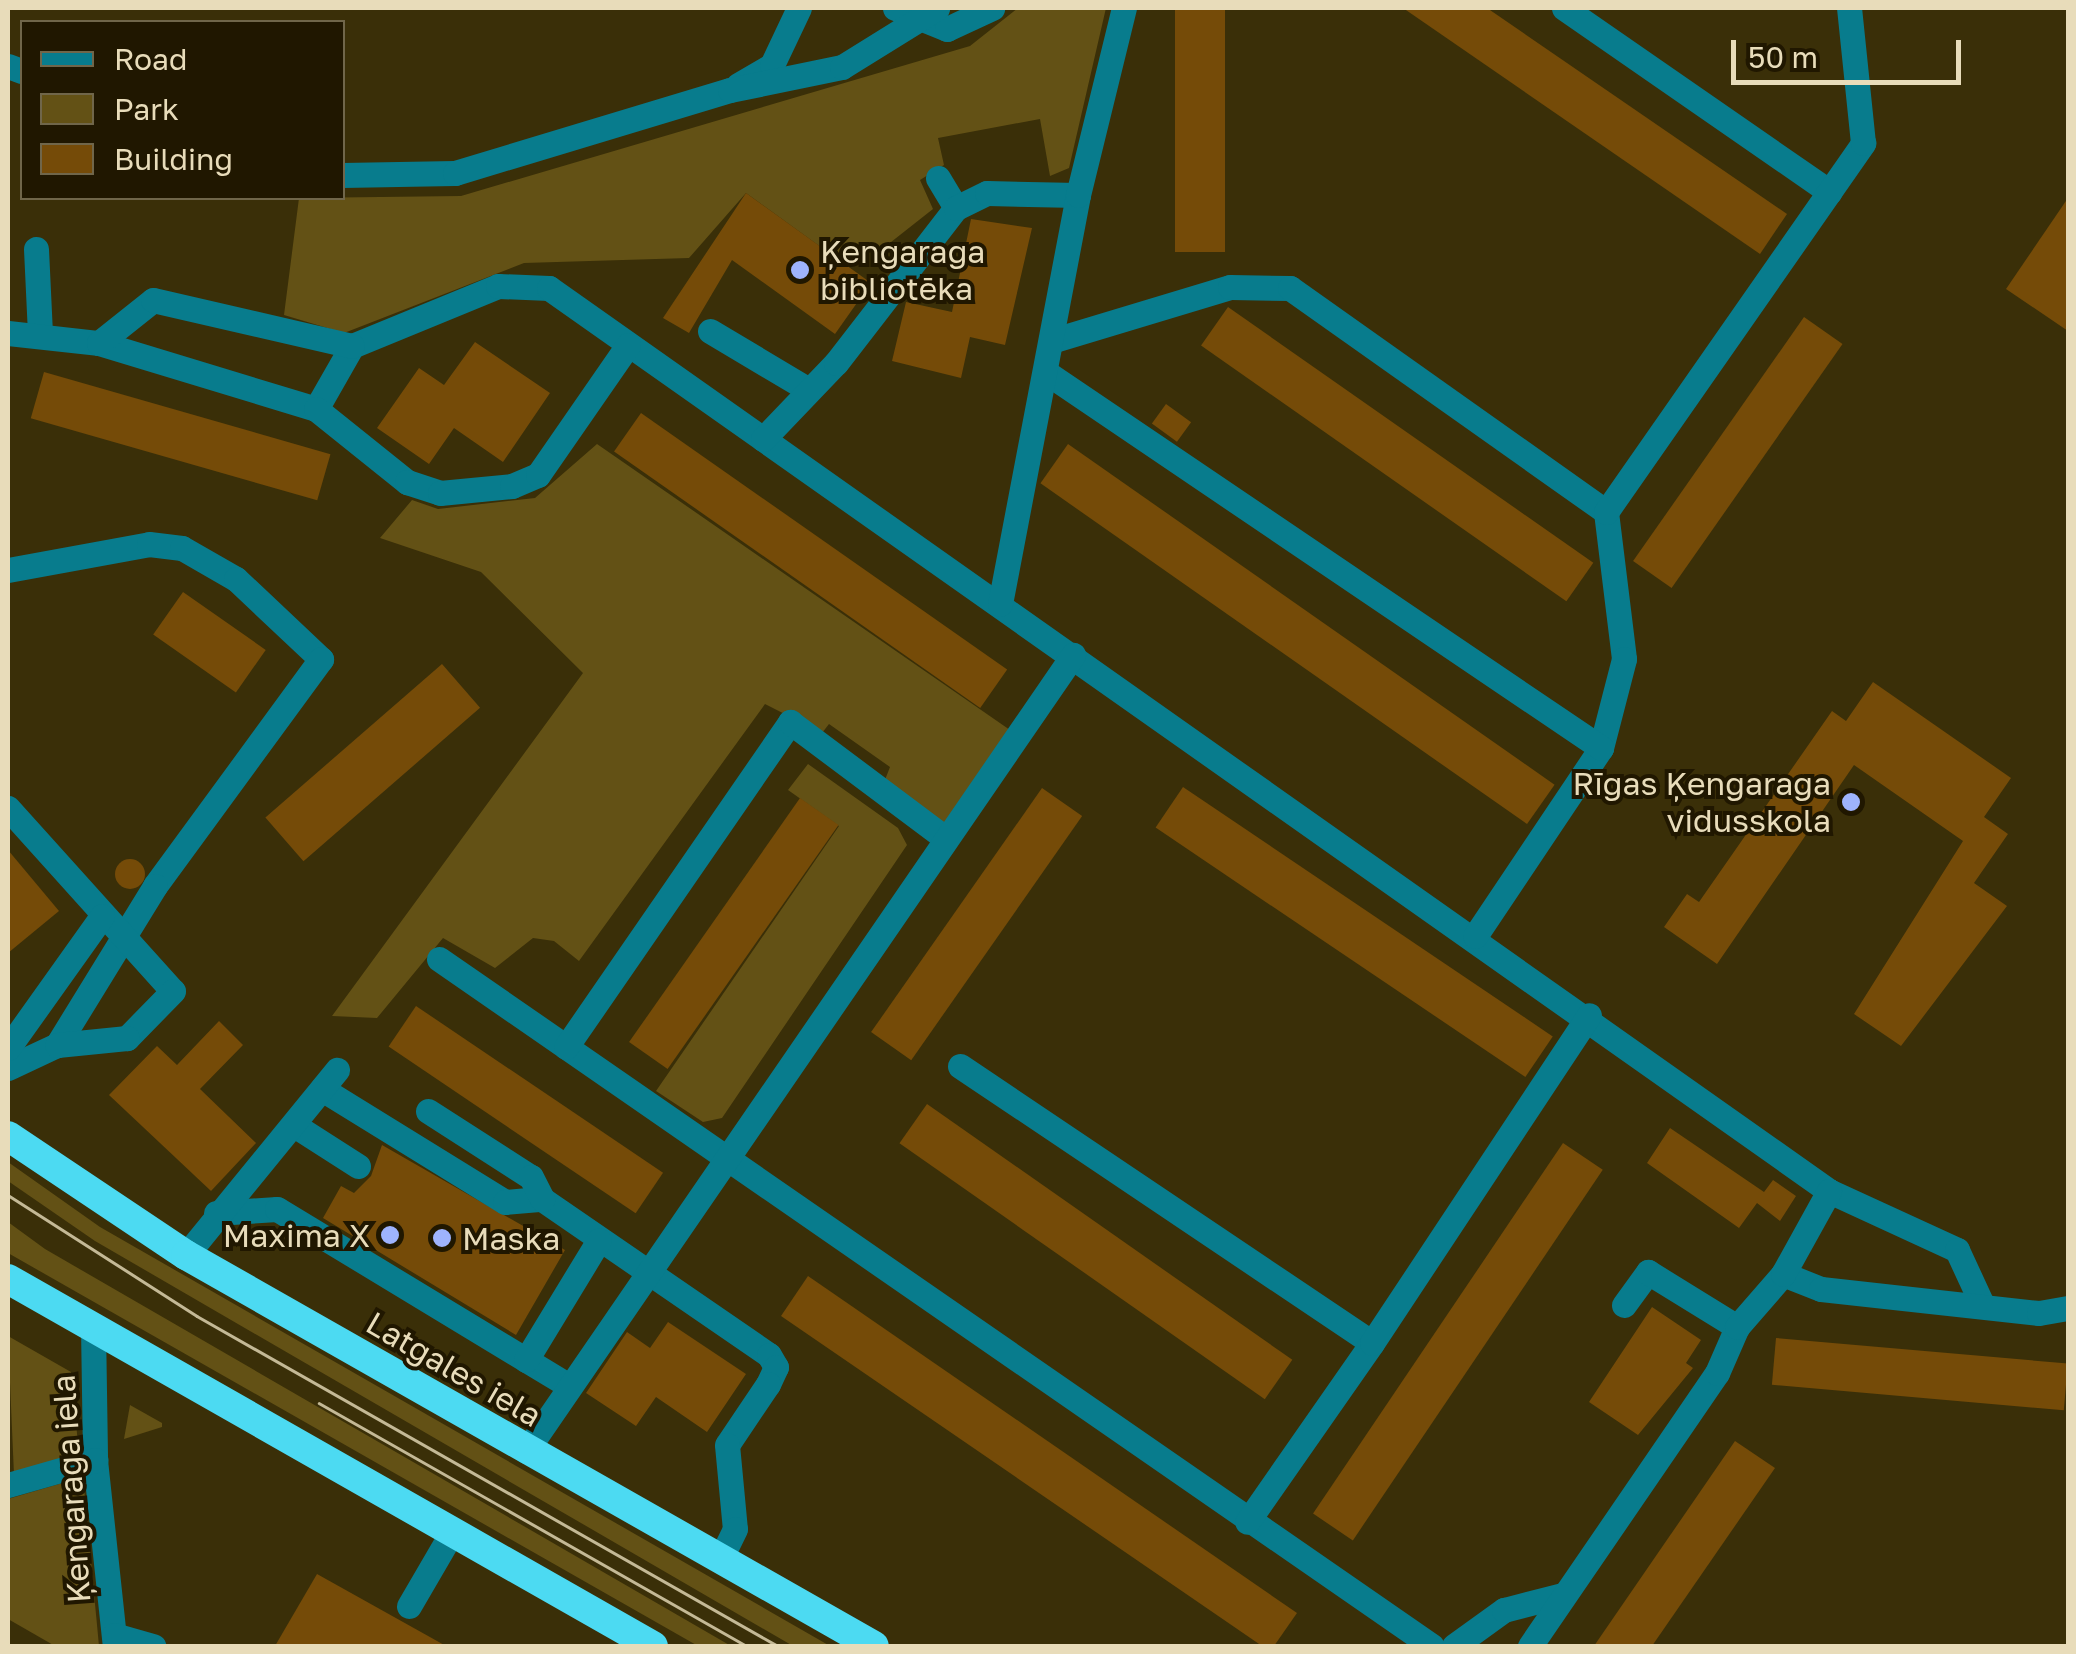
<!DOCTYPE html>
<html>
<head>
<meta charset="utf-8">
<style>
	body { margin:0 }
	#map { position:relative; width:2076px; height:1654px; overflow:hidden; background:#3a2f08; font-family:"Golos Text",sans-serif }
	div>[style] { position:absolute }
	[style*='--x'] { left:calc(var(--x)*1px); top:calc(var(--y)*1px); width:calc(var(--w)*1px); rotate:calc(var(--a)*1deg) }
	.green>* { inset:0; background:#635115 }
	.building>* { inset:0; background:#754b08; transform-origin:0 0 }
	.round { border-radius:50% }
	.minor>* { height:25px; margin:-12.5px; padding:0 12.5px; transform-origin:12.5px; border-radius:12.5px; background:#087c8d }
	.highway>* { height:30px; margin:-15px; padding:0 15px; transform-origin:15px; border-radius:15px; background:#4cdaf2 }
	.tram>* { height:2.5px; margin:-1.25px; padding:0 1.25px; transform-origin:1.25px; border-radius:1.25px; background:#c4b996 }
	.dots>* { width:28px; height:28px; translate:-50% -50%; box-sizing:border-box; border:5px solid #201700; border-radius:50% }
	span { translate:-50% -50%; white-space:nowrap; text-align:center; line-height:1.15; -webkit-text-stroke:8px #201700; paint-order:stroke }
	.poi-label { font-size:32px; color:#e8dcba }
	.left { translate:0 -50%; text-align:left }
	.right { translate:-100% -50%; text-align:right }
	.street-label { font-size:32px; color:#e8dcba }
	.frame { position:absolute; inset:0; border:10px solid #e8dcba; pointer-events:none }
	.legend { position:absolute; left:20px; top:20px; width:325px; height:180px; box-sizing:border-box; background:#201700; border:2px solid #70664a; margin:0; padding:12px 18px; list-style:none; font-size:30px; color:#e8dcba }
	.legend li { display:flex; align-items:center; gap:20px; height:50px }
	.legend b { width:50px; border:2px solid #70664a }
	.scale { position:absolute; left:1731px; top:40px; width:230px; height:45px; box-sizing:border-box; border:5px solid #e8dcba; border-top:0; padding-left:12px; font-size:30px; line-height:35px; white-space:nowrap; color:#e8dcba; -webkit-text-stroke:8px #201700; paint-order:stroke }
</style>
</head>
<body>
<div id="map">
	<div class="green">
		<i style="clip-path:polygon(1018px 8px,1106px 8px,1069px 168px,1050px 176px,1040px 119px,938px 138px,944px 165px,920px 180px,933px 209px,886px 246px,836px 258px,746px 193px,689px 258px,524px 263px,344px 333px,284px 315px,299px 198px,461px 196px,970px 46px)"></i>
		<i style="clip-path:polygon(597px 444px,1010px 730px,943px 826px,883px 785px,890px 767px,829px 724px,822px 733px,765px 704px,579px 961px,554px 941px,533px 938px,495px 968px,443px 938px,377px 1018px,332px 1016px,583px 673px,481px 572px,380px 538px,412px 500px,438px 509px,535px 498px)"></i>
		<i style="clip-path:polygon(808px 764px,898px 828px,907px 845px,722px 1118px,703px 1122px,656px 1091px,839px 826px,788px 790px)"></i>
		<i style="clip-path:polygon(8px 1162px,100px 1227px,830px 1646px,793px 1646px,95px 1241px,8px 1181px)"></i>
		<i style="clip-path:polygon(8px 1222px,45px 1249px,731px 1646px,698px 1646px,8px 1253px)"></i>
		<i style="clip-path:polygon(8px 1336px,71px 1372px,79px 1454px,14px 1475px)"></i>
		<i style="clip-path:polygon(130px 1405px,162px 1423px,162px 1427px,124px 1439px)"></i>
		<i style="clip-path:polygon(83px 1477px,99px 1646px,55px 1646px,8px 1619px,8px 1499px)"></i>
	</div>
	<div class="building">
		<i style="left:1175px;top:8px;width:50px;height:244px"></i>
		<i style="clip-path:polygon(1403px 8px,1487px 8px,1787px 214px,1760px 254px)"></i>
		<i style="clip-path:polygon(746px 193px,871px 283px,835px 334px,732px 260px,689px 333px,663px 318px)"></i>
		<i style="clip-path:polygon(2068px 198px,2068px 331px,2006px 289px)"></i>
		<i style="clip-path:polygon(971px 219px,1032px 228px,1005px 345px,970px 337px,961px 378px,892px 361px,906px 302px,952px 312px)"></i>
		<i style="left:1228px;top:307px;width:446px;height:47px;rotate:35deg"></i>
		<i style="left:1804px;top:317px;width:47px;height:298px;rotate:35deg"></i>
		<i style="clip-path:polygon(475px 342px,550px 393px,503px 462px,454px 428px,429px 464px,377px 428px,419px 368px,444px 385px)"></i>
		<i style="left:44px;top:372px;width:298px;height:48px;rotate:16deg"></i>
		<i style="left:1166px;top:404px;width:31px;height:24px;rotate:36deg"></i>
		<i style="left:641px;top:413px;width:447px;height:47px;rotate:35deg"></i>
		<i style="left:1068px;top:444px;width:594px;height:48px;rotate:35deg"></i>
		<i style="left:183px;top:592px;width:101px;height:52px;rotate:35deg"></i>
		<i style="left:442px;top:664px;width:58px;height:234px;rotate:49deg"></i>
		<i style="clip-path:polygon(1873px 682px,2011px 778px,1984px 817px,2008px 834px,1974px 883px,2007px 906px,1901px 1046px,1854px 1014px,1963px 841px,1854px 765px,1717px 964px,1664px 927px,1687px 894px,1699px 902px,1832px 711px,1846px 721px)"></i>
		<i style="left:1183px;top:787px;width:446px;height:49px;rotate:34deg"></i>
		<i style="left:1042px;top:788px;width:49px;height:298px;rotate:35deg"></i>
		<i style="left:800px;top:798px;width:47px;height:298px;rotate:35deg"></i>
		<i style="clip-path:polygon(8px 850px,59px 911px,8px 953px)"></i>
		<i class="round" style="left:115px;top:859px;width:30px;height:30px"></i>
		<i style="left:416px;top:1006px;width:298px;height:49px;rotate:34deg"></i>
		<i style="clip-path:polygon(219px 1021px,243px 1045px,200px 1089px,256px 1143px,211px 1191px,109px 1095px,157px 1046px,177px 1065px)"></i>
		<i style="left:927px;top:1104px;width:446px;height:48px;rotate:35deg"></i>
		<i style="clip-path:polygon(1670px 1128px,1764px 1192px,1773px 1180px,1796px 1196px,1780px 1221px,1757px 1203px,1739px 1228px,1647px 1163px)"></i>
		<i style="left:1563px;top:1143px;width:48px;height:447px;rotate:34deg"></i>
		<i style="clip-path:polygon(382px 1145px,565px 1250px,516px 1335px,323px 1218px,341px 1186px,354px 1193px,371px 1176px)"></i>
		<i style="clip-path:polygon(808px 1276px,1297px 1613px,1274px 1646px,1262px 1646px,781px 1316px)"></i>
		<i style="clip-path:polygon(1652px 1307px,1701px 1340px,1686px 1363px,1693px 1368px,1638px 1435px,1589px 1402px)"></i>
		<i style="clip-path:polygon(668px 1322px,746px 1374px,707px 1432px,656px 1397px,636px 1426px,586px 1393px,627px 1332px,650px 1348px)"></i>
		<i style="left:1776px;top:1338px;width:293px;height:47px;rotate:5deg"></i>
		<i style="clip-path:polygon(1735px 1441px,1775px 1468px,1652px 1646px,1594px 1646px)"></i>
		<i style="clip-path:polygon(317px 1574px,446px 1646px,275px 1646px)"></i>
	</div>
	<div class="minor">
		<i style="--x:895;--y:8;--w:56;--a:22"></i>
		<i style="--x:947;--y:29;--w:50;--a:-25"></i>
		<i style="--x:1564;--y:8;--w:323;--a:34.7"></i>
		<i style="--x:8;--y:66;--w:15;--a:20"></i>
		<i style="--x:738;--y:85;--w:39;--a:-30"></i>
		<i style="--x:772;--y:65;--w:63;--a:-64.7"></i>
		<i style="--x:342;--y:175;--w:113;--a:-1"></i>
		<i style="--x:455;--y:173;--w:287;--a:-16.8"></i>
		<i style="--x:730;--y:90;--w:114;--a:-11.6"></i>
		<i style="--x:842;--y:67;--w:112;--a:-31.8"></i>
		<i style="--x:938;--y:178;--w:35;--a:59"></i>
		<i style="--x:36;--y:249;--w:86;--a:87.3"></i>
		<i style="--x:710;--y:331;--w:115;--a:30.8"></i>
		<i style="--x:8;--y:333;--w:92;--a:6.3"></i>
		<i style="--x:99;--y:343;--w:227;--a:16.9"></i>
		<i style="--x:316;--y:409;--w:73;--a:-60.3"></i>
		<i style="--x:352;--y:346;--w:158;--a:-22.3"></i>
		<i style="--x:498;--y:286;--w:51;--a:2.2"></i>
		<i style="--x:549;--y:288;--w:1566;--a:35.2"></i>
		<i style="--x:1829;--y:1191;--w:141;--a:24.7"></i>
		<i style="--x:1957;--y:1250;--w:57;--a:65.2"></i>
		<i style="--x:1051;--y:341;--w:187;--a:-16.8"></i>
		<i style="--x:1230;--y:287;--w:60;--a:1"></i>
		<i style="--x:1290;--y:288;--w:387;--a:35.3"></i>
		<i style="--x:1606;--y:512;--w:148;--a:83"></i>
		<i style="--x:1624;--y:659;--w:92;--a:104.5"></i>
		<i style="--x:1601;--y:748;--w:226;--a:123.8"></i>
		<i style="--x:99;--y:343;--w:69;--a:-38.5"></i>
		<i style="--x:153;--y:300;--w:204;--a:13"></i>
		<i style="--x:1047;--y:373;--w:669;--a:34.09"></i>
		<i style="--x:316;--y:409;--w:117;--a:38.7"></i>
		<i style="--x:407;--y:482;--w:35;--a:18"></i>
		<i style="--x:440;--y:493;--w:72;--a:-5.6"></i>
		<i style="--x:512;--y:486;--w:28;--a:-23"></i>
		<i style="--x:538;--y:475;--w:158;--a:-55.3"></i>
		<i style="--x:763;--y:439;--w:105;--a:-46.2"></i>
		<i style="--x:836;--y:363;--w:196;--a:-52.3"></i>
		<i style="--x:956;--y:208;--w:34;--a:-26"></i>
		<i style="--x:987;--y:193;--w:91;--a:1.3"></i>
		<i style="--x:1606;--y:512;--w:450;--a:-55.1"></i>
		<i style="--x:1863;--y:143;--w:136;--a:-95.9"></i>
		<i style="--x:8;--y:570;--w:143;--a:-10.4"></i>
		<i style="--x:149;--y:544;--w:33;--a:7"></i>
		<i style="--x:182;--y:548;--w:62;--a:29.9"></i>
		<i style="--x:236;--y:579;--w:117;--a:43.3"></i>
		<i style="--x:321;--y:659;--w:281;--a:126.2"></i>
		<i style="--x:155;--y:886;--w:187;--a:121.6"></i>
		<i style="--x:57;--y:1045;--w:54;--a:154.9"></i>
		<i style="--x:1000;--y:604;--w:416;--a:-79.2"></i>
		<i style="--x:1078;--y:195;--w:193;--a:-76.2"></i>
		<i style="--x:8;--y:808;--w:246;--a:48"></i>
		<i style="--x:173;--y:991;--w:66;--a:134.4"></i>
		<i style="--x:127;--y:1038;--w:70;--a:174.3"></i>
		<i style="--x:439;--y:959;--w:1207;--a:34.68"></i>
		<i style="--x:566;--y:1047;--w:395;--a:-55.4"></i>
		<i style="--x:790;--y:722;--w:194;--a:36.8"></i>
		<i style="--x:8;--y:1048;--w:162;--a:-54.5"></i>
		<i style="--x:960;--y:1066;--w:496;--a:33.9"></i>
		<i style="--x:1372;--y:1343;--w:218;--a:124.9"></i>
		<i style="--x:322;--y:1089;--w:215;--a:31.7"></i>
		<i style="--x:505;--y:1202;--w:37;--a:-5"></i>
		<i style="--x:542;--y:1199;--w:275;--a:34.5"></i>
		<i style="--x:769;--y:1355;--w:14;--a:60"></i>
		<i style="--x:776;--y:1367;--w:19;--a:115"></i>
		<i style="--x:768;--y:1384;--w:73;--a:123.9"></i>
		<i style="--x:727;--y:1445;--w:84;--a:84.6"></i>
		<i style="--x:735;--y:1529;--w:34;--a:116"></i>
		<i style="--x:428;--y:1111;--w:122;--a:32.7"></i>
		<i style="--x:531;--y:1177;--w:25;--a:63"></i>
		<i style="--x:294;--y:1125;--w:76;--a:32.6"></i>
		<i style="--x:216;--y:1213;--w:61;--a:-3.8"></i>
		<i style="--x:277;--y:1209;--w:341;--a:31.2"></i>
		<i style="--x:186;--y:1255;--w:239;--a:-50.8"></i>
		<i style="--x:1783;--y:1274;--w:41;--a:21.5"></i>
		<i style="--x:1821;--y:1289;--w:219;--a:6.3"></i>
		<i style="--x:2039;--y:1313;--w:29;--a:-10"></i>
		<i style="--x:1624;--y:1305;--w:41;--a:-54"></i>
		<i style="--x:1648;--y:1272;--w:105;--a:31.7"></i>
		<i style="--x:93;--y:1327;--w:133;--a:89.1"></i>
		<i style="--x:95;--y:1460;--w:187;--a:83.9"></i>
		<i style="--x:1372;--y:1343;--w:393;--a:-56.5"></i>
		<i style="--x:526;--y:1360;--w:140;--a:-58.7"></i>
		<i style="--x:526;--y:1451;--w:966;--a:-55.5"></i>
		<i style="--x:8;--y:1485;--w:91;--a:-16"></i>
		<i style="--x:409;--y:1606;--w:86;--a:-59.8"></i>
		<i style="--x:114;--y:1635;--w:41;--a:15.8"></i>
		<i style="--x:1454;--y:1646;--w:62;--a:-35.8"></i>
		<i style="--x:1504;--y:1610;--w:60;--a:-14.5"></i>
		<i style="--x:1530;--y:1646;--w:331;--a:-55.6"></i>
		<i style="--x:1717;--y:1373;--w:50;--a:-66.5"></i>
		<i style="--x:1737;--y:1327;--w:70;--a:-49"></i>
		<i style="--x:1783;--y:1274;--w:95;--a:-61"></i>
	</div>
	<div class="highway">
		<i style="--x:8;--y:1136;--w:214;--a:33.8"></i>
		<i style="--x:186;--y:1255;--w:791;--a:29.61"></i>
		<i style="--x:8;--y:1279;--w:742;--a:29.64"></i>
	</div>
	<div class="tram">
		<i style="--x:8;--y:1195;--w:224;--a:32.6"></i>
		<i style="--x:197;--y:1316;--w:668;--a:29.6"></i>
		<i style="--x:319;--y:1403;--w:492;--a:29.6"></i>
	</div>
	<div class="dots">
		<i style="left:800px;top:270px;background:#9eb3fd"></i>
		<i style="left:1851px;top:802px;background:#9eb3fd"></i>
		<i style="left:390px;top:1235px;background:#9eb3fd"></i>
		<i style="left:442px;top:1238px;background:#9eb3fd"></i>
	</div>
	<div class="poi-label">
		<span class="left" style="left:820px;top:270px">Ķengaraga<br>bibliotēka</span>
		<span class="right" style="left:1831px;top:802px">Rīgas Ķengaraga<br>vidusskola</span>
		<span class="right" style="left:370px;top:1235px">Maxima X</span>
		<span class="left" style="left:462px;top:1238px">Maska</span>
	</div>
	<div class="street-label">
		<span style="left:454px;top:1369px;rotate:30deg">Latgales iela</span>
		<span style="left:71px;top:1489px;rotate:-94deg">Ķengaraga iela</span>
	</div>
	<div class="frame"></div>
	<ul class="legend">
	<li><b style="height:12px;background:#087c8d"></b>Road</li>
	<li><b style="height:28px;background:#635115"></b>Park</li>
	<li><b style="height:28px;background:#754b08"></b>Building</li>
	</ul>
	<div class="scale">50 m</div>
</div>
</body>
</html>
